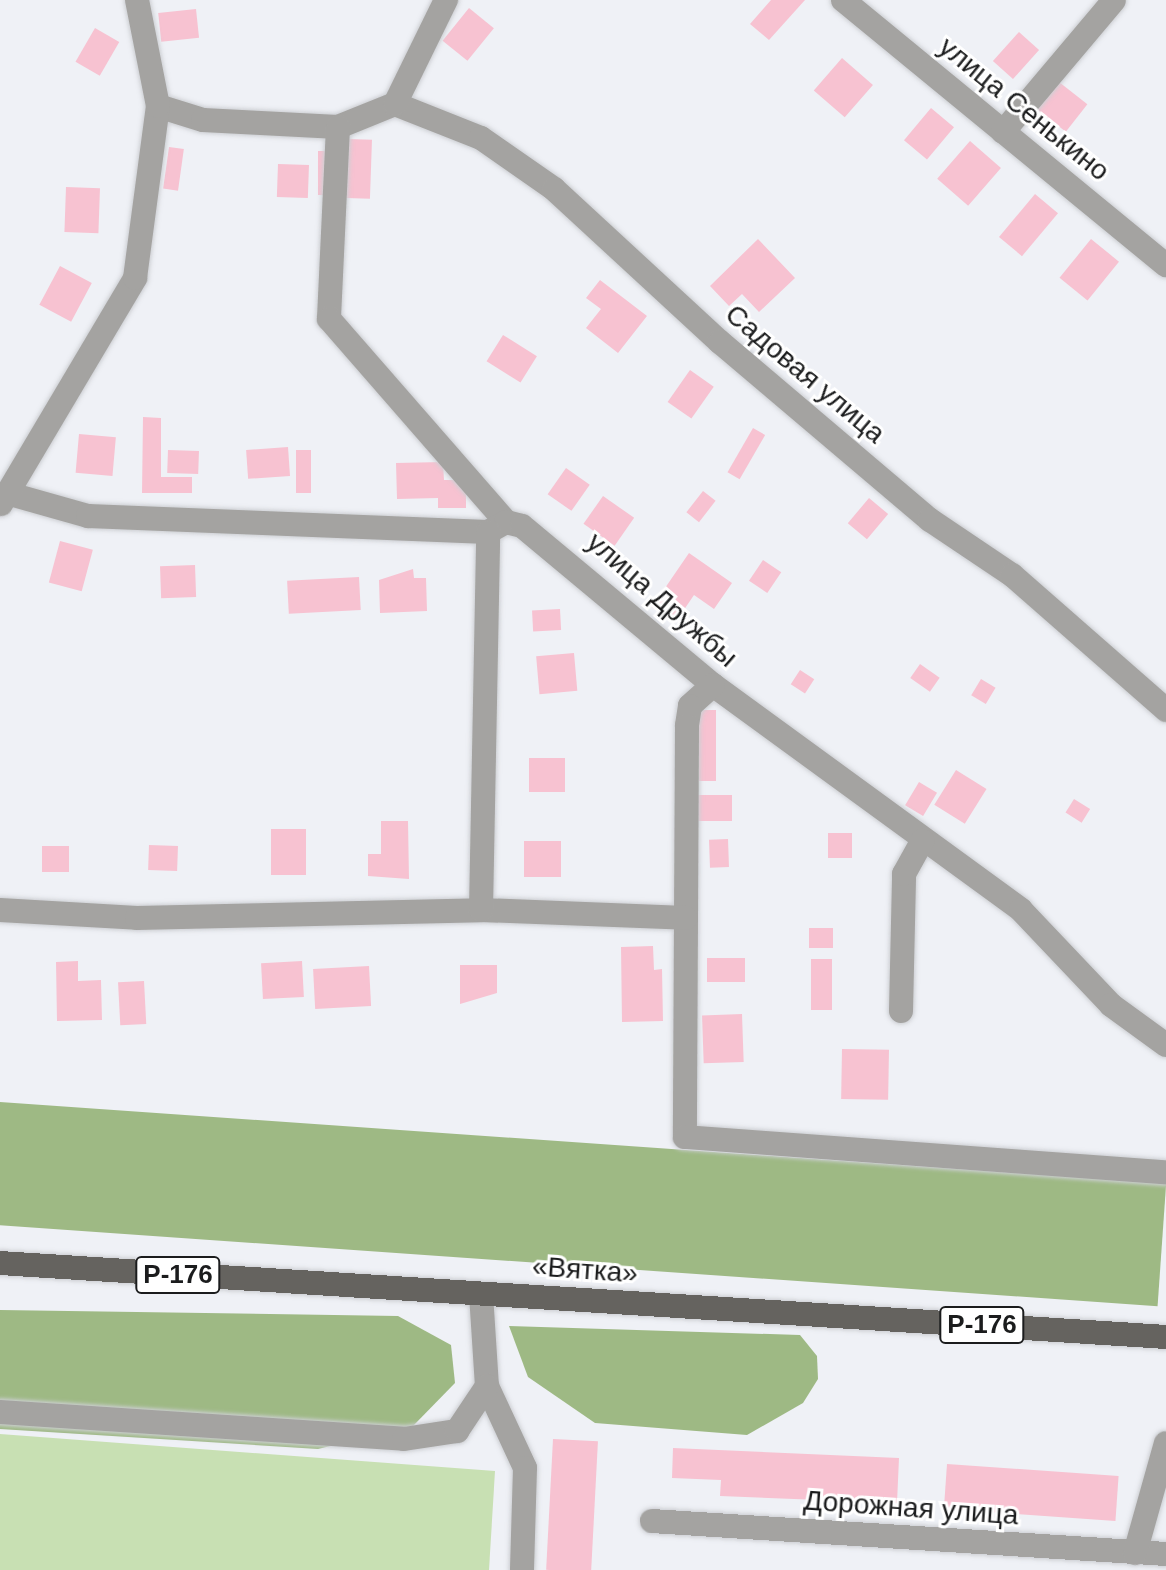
<!DOCTYPE html>
<html>
<head>
<meta charset="utf-8">
<style>
	body { margin:0 }
	#map { position:relative; width:1166px; height:1570px; overflow:hidden; background:#eff1f6; font-family:Helvetica,sans-serif }
	div>[style] { position:absolute }
	[style*='--x'] { left:calc(var(--x)*1px); top:calc(var(--y)*1px); width:calc(var(--w)*1px); rotate:calc(var(--a)*1deg) }
	.green>* { inset:0; background:#c8e0b3 }
	.forest>* { inset:0; background:#9eb984; transform-origin:0 0 }
	.building>* { inset:0; background:#f7c2d1; transform-origin:0 0 }
	.roads { filter:drop-shadow(0 0 2px #cdcfd3) drop-shadow(0 0 2px #cdcfd3) }
	.minor>* { height:24px; margin:-12px; padding:0 12px; transform-origin:12px; border-radius:12px; background:#a4a3a1 }
	.major>* { height:24px; margin:-12px; padding:0 12px; transform-origin:12px; border-radius:12px; background:#65635f }
	span { translate:-50% -50%; white-space:nowrap; text-align:center; line-height:1.15; -webkit-text-stroke:6px #fff; paint-order:stroke }
	.shield-label span { padding:2px 6px; background:#fff; border:2px solid; border-radius:6px; -webkit-text-stroke-width:0 }
	.shield-label { font-size:26px; color:#1b1c1d; font-weight:700 }
	.street-label { font-size:28px; color:#1b1c1d }
</style>
</head>
<body>
<div id="map">
	<div class="green">
		<i style="clip-path:polygon(0 1434px,495px 1471px,489px 1570px,0 1570px)"></i>
	</div>
	<div class="forest">
		<i style="left:0;top:1102px;width:1169px;height:123px;rotate:4deg"></i>
		<i style="clip-path:polygon(0 1310px,398px 1316px,451px 1345px,455px 1383px,413px 1426px,318px 1449px,0 1429px)"></i>
		<i style="clip-path:polygon(509px 1326px,800px 1335px,817px 1356px,818px 1379px,803px 1403px,747px 1435px,595px 1423px,528px 1377px)"></i>
	</div>
	<div class="building">
		<i style="clip-path:polygon(771px 0,805px 0,769px 40px,750px 24px)"></i>
		<i style="left:469px;top:8px;width:32px;height:42px;rotate:39deg"></i>
		<i style="left:196px;top:9px;width:29px;height:38px;rotate:84deg"></i>
		<i style="left:95px;top:28px;width:28px;height:39px;rotate:30deg"></i>
		<i style="left:1019px;top:32px;width:27px;height:39px;rotate:42deg"></i>
		<i style="left:842px;top:58px;width:41px;height:43px;rotate:41deg"></i>
		<i style="left:1059px;top:82px;width:36px;height:35px;rotate:38deg"></i>
		<i style="left:931px;top:108px;width:30px;height:42px;rotate:40deg"></i>
		<i style="left:348px;top:139px;width:24px;height:59px;rotate:2deg"></i>
		<i style="left:970px;top:141px;width:41px;height:50px;rotate:41deg"></i>
		<i style="left:169px;top:147px;width:15px;height:42px;rotate:8deg"></i>
		<i style="left:318px;top:151px;width:16px;height:44px"></i>
		<i style="left:278px;top:164px;width:31px;height:33px;rotate:2deg"></i>
		<i style="left:66px;top:187px;width:34px;height:45px;rotate:2deg"></i>
		<i style="left:1035px;top:194px;width:30px;height:56px;rotate:40deg"></i>
		<i style="clip-path:polygon(758px 239px,795px 278px,759px 312px,742px 294px,729px 306px,710px 286px)"></i>
		<i style="left:1091px;top:239px;width:36px;height:50px;rotate:39deg"></i>
		<i style="left:60px;top:266px;width:36px;height:44px;rotate:28deg"></i>
		<i style="clip-path:polygon(600px 280px,647px 316px,618px 353px,586px 328px,601px 309px,586px 298px)"></i>
		<i style="left:503px;top:335px;width:40px;height:31px;rotate:32deg"></i>
		<i style="left:690px;top:370px;width:29px;height:39px;rotate:35deg"></i>
		<i style="clip-path:polygon(143px 417px,161px 418px,161px 477px,192px 477px,192px 493px,142px 493px)"></i>
		<i style="left:753px;top:428px;width:14px;height:51px;rotate:30deg"></i>
		<i style="left:79px;top:434px;width:37px;height:39px;rotate:5deg"></i>
		<i style="left:288px;top:447px;width:29px;height:42px;rotate:86deg"></i>
		<i style="left:168px;top:450px;width:31px;height:23px;rotate:2deg"></i>
		<i style="left:296px;top:450px;width:15px;height:43px"></i>
		<i style="clip-path:polygon(443px 462px,444px 480px,466px 480px,466px 508px,438px 508px,438px 498px,397px 499px,396px 463px)"></i>
		<i style="left:566px;top:468px;width:29px;height:32px;rotate:35deg"></i>
		<i style="left:703px;top:491px;width:16px;height:27px;rotate:38deg"></i>
		<i style="left:603px;top:496px;width:38px;height:34px;rotate:35deg"></i>
		<i style="left:869px;top:498px;width:25px;height:33px;rotate:40deg"></i>
		<i style="left:60px;top:541px;width:34px;height:43px;rotate:15deg"></i>
		<i style="clip-path:polygon(689px 553px,732px 583px,714px 609px,694px 595px,675px 623px,652px 607px)"></i>
		<i style="left:763px;top:560px;width:22px;height:25px;rotate:34deg"></i>
		<i style="left:195px;top:565px;width:32px;height:35px;rotate:88deg"></i>
		<i style="clip-path:polygon(413px 569px,414px 578px,426px 578px,427px 611px,380px 613px,379px 580px)"></i>
		<i style="left:359px;top:577px;width:33px;height:72px;rotate:87deg"></i>
		<i style="left:560px;top:609px;width:21px;height:28px;rotate:87deg"></i>
		<i style="left:574px;top:653px;width:38px;height:38px;rotate:85deg"></i>
		<i style="left:920px;top:664px;width:24px;height:17px;rotate:35deg"></i>
		<i style="left:800px;top:670px;width:17px;height:17px;rotate:33deg"></i>
		<i style="left:981px;top:679px;width:17px;height:19px;rotate:31deg"></i>
		<i style="left:699px;top:710px;width:17px;height:71px"></i>
		<i style="left:529px;top:758px;width:36px;height:34px"></i>
		<i style="left:956px;top:770px;width:36px;height:41px;rotate:32deg"></i>
		<i style="left:919px;top:782px;width:21px;height:27px;rotate:31deg"></i>
		<i style="left:732px;top:795px;width:26px;height:36px;rotate:90deg"></i>
		<i style="left:1074px;top:799px;width:19px;height:16px;rotate:32deg"></i>
		<i style="clip-path:polygon(381px 821px,408px 821px,409px 879px,368px 876px,368px 854px,381px 854px)"></i>
		<i style="left:271px;top:829px;width:35px;height:46px"></i>
		<i style="left:828px;top:833px;width:24px;height:25px"></i>
		<i style="left:728px;top:839px;width:28px;height:19px;rotate:88deg"></i>
		<i style="left:524px;top:841px;width:37px;height:36px"></i>
		<i style="left:149px;top:845px;width:29px;height:25px;rotate:2deg"></i>
		<i style="left:42px;top:846px;width:27px;height:26px"></i>
		<i style="left:809px;top:928px;width:24px;height:20px"></i>
		<i style="clip-path:polygon(653px 946px,654px 970px,662px 969px,663px 1021px,622px 1022px,621px 947px)"></i>
		<i style="left:707px;top:958px;width:38px;height:24px"></i>
		<i style="left:811px;top:959px;width:21px;height:51px"></i>
		<i style="clip-path:polygon(78px 961px,78px 981px,101px 980px,102px 1020px,57px 1021px,56px 962px)"></i>
		<i style="left:302px;top:961px;width:36px;height:41px;rotate:87deg"></i>
		<i style="clip-path:polygon(460px 965px,497px 965px,497px 993px,460px 1004px)"></i>
		<i style="left:369px;top:966px;width:40px;height:56px;rotate:87deg"></i>
		<i style="left:144px;top:981px;width:43px;height:26px;rotate:87deg"></i>
		<i style="left:742px;top:1014px;width:48px;height:40px;rotate:88deg"></i>
		<i style="left:842px;top:1049px;width:47px;height:50px;rotate:1deg"></i>
		<i style="left:553px;top:1439px;width:45px;height:131px;rotate:3deg"></i>
		<i style="clip-path:polygon(673px 1448px,899px 1458px,897px 1503px,720px 1496px,721px 1480px,672px 1478px)"></i>
		<i style="left:947px;top:1464px;width:172px;height:45px;rotate:4deg"></i>
	</div>
	<div class="roads">
		<div class="minor">
			<i style="--x:843;--y:0;--w:418;--a:39.4"></i>
			<i style="--x:395;--y:104;--w:92;--a:21.6"></i>
			<i style="--x:481;--y:138;--w:89;--a:34.9"></i>
			<i style="--x:554;--y:189;--w:226;--a:42.7"></i>
			<i style="--x:720;--y:342;--w:275;--a:40.3"></i>
			<i style="--x:930;--y:520;--w:99;--a:33.9"></i>
			<i style="--x:1012;--y:575;--w:205;--a:41.2"></i>
			<i style="--x:158;--y:106;--w:47;--a:17.3"></i>
			<i style="--x:203;--y:120;--w:135;--a:3"></i>
			<i style="--x:338;--y:127;--w:61;--a:-22"></i>
			<i style="--x:395;--y:104;--w:116;--a:-63.9"></i>
			<i style="--x:338;--y:127;--w:192;--a:92.7"></i>
			<i style="--x:329;--y:319;--w:269;--a:48.9"></i>
			<i style="--x:1003;--y:132;--w:172;--a:-49.9"></i>
			<i style="--x:10;--y:494;--w:81;--a:15.8"></i>
			<i style="--x:88;--y:516;--w:400;--a:2.3"></i>
			<i style="--x:488;--y:532;--w:21;--a:-29"></i>
			<i style="--x:506;--y:522;--w:16;--a:14"></i>
			<i style="--x:522;--y:526;--w:249;--a:39.8"></i>
			<i style="--x:713;--y:685;--w:381;--a:36.1"></i>
			<i style="--x:1021;--y:910;--w:131;--a:46.5"></i>
			<i style="--x:1111;--y:1005;--w:68;--a:36"></i>
			<i style="--x:1;--y:504;--w:263;--a:-59.3"></i>
			<i style="--x:135;--y:278;--w:174;--a:-82.4"></i>
			<i style="--x:158;--y:106;--w:108;--a:-101.2"></i>
			<i style="--x:713;--y:685;--w:31;--a:138"></i>
			<i style="--x:690;--y:706;--w:20;--a:99"></i>
			<i style="--x:687;--y:726;--w:411;--a:90.3"></i>
			<i style="--x:685;--y:1137;--w:482;--a:4.2"></i>
			<i style="--x:0;--y:910;--w:137;--a:3.3"></i>
			<i style="--x:137;--y:918;--w:344;--a:-1.3"></i>
			<i style="--x:481;--y:910;--w:205;--a:2.2"></i>
			<i style="--x:481;--y:910;--w:378;--a:-88.9"></i>
			<i style="--x:901;--y:1011;--w:137;--a:-88.7"></i>
			<i style="--x:904;--y:874;--w:38;--a:-61"></i>
			<i style="--x:481;--y:1294;--w:92;--a:86.3"></i>
			<i style="--x:487;--y:1386;--w:90;--a:65.1"></i>
			<i style="--x:525;--y:1468;--w:102;--a:91.7"></i>
			<i style="--x:0;--y:1412;--w:405;--a:3.8"></i>
			<i style="--x:404;--y:1439;--w:54;--a:-8.6"></i>
			<i style="--x:457;--y:1431;--w:54;--a:-56.3"></i>
			<i style="--x:652;--y:1521;--w:515;--a:3.67"></i>
			<i style="--x:1135;--y:1553;--w:114;--a:-74.3"></i>
		</div>
		<div class="major">
			<i style="--x:0;--y:1263;--w:1168;--a:3.63"></i>
		</div>
	</div>
	<div class="shield-label">
		<span style="left:178px;top:1275px">Р-176</span>
		<span style="left:982px;top:1325px">Р-176</span>
	</div>
	<div class="street-label">
		<span style="left:1024px;top:109px;rotate:39deg">улица Сенькино</span>
		<span style="left:805px;top:374px;rotate:40deg">Садовая улица</span>
		<span style="left:662px;top:600px;rotate:41deg">улица Дружбы</span>
		<span style="left:585px;top:1270px;rotate:4deg">«Вятка»</span>
		<span style="left:911px;top:1508px;rotate:4deg">Дорожная улица</span>
	</div>
</div>
</body>
</html>
